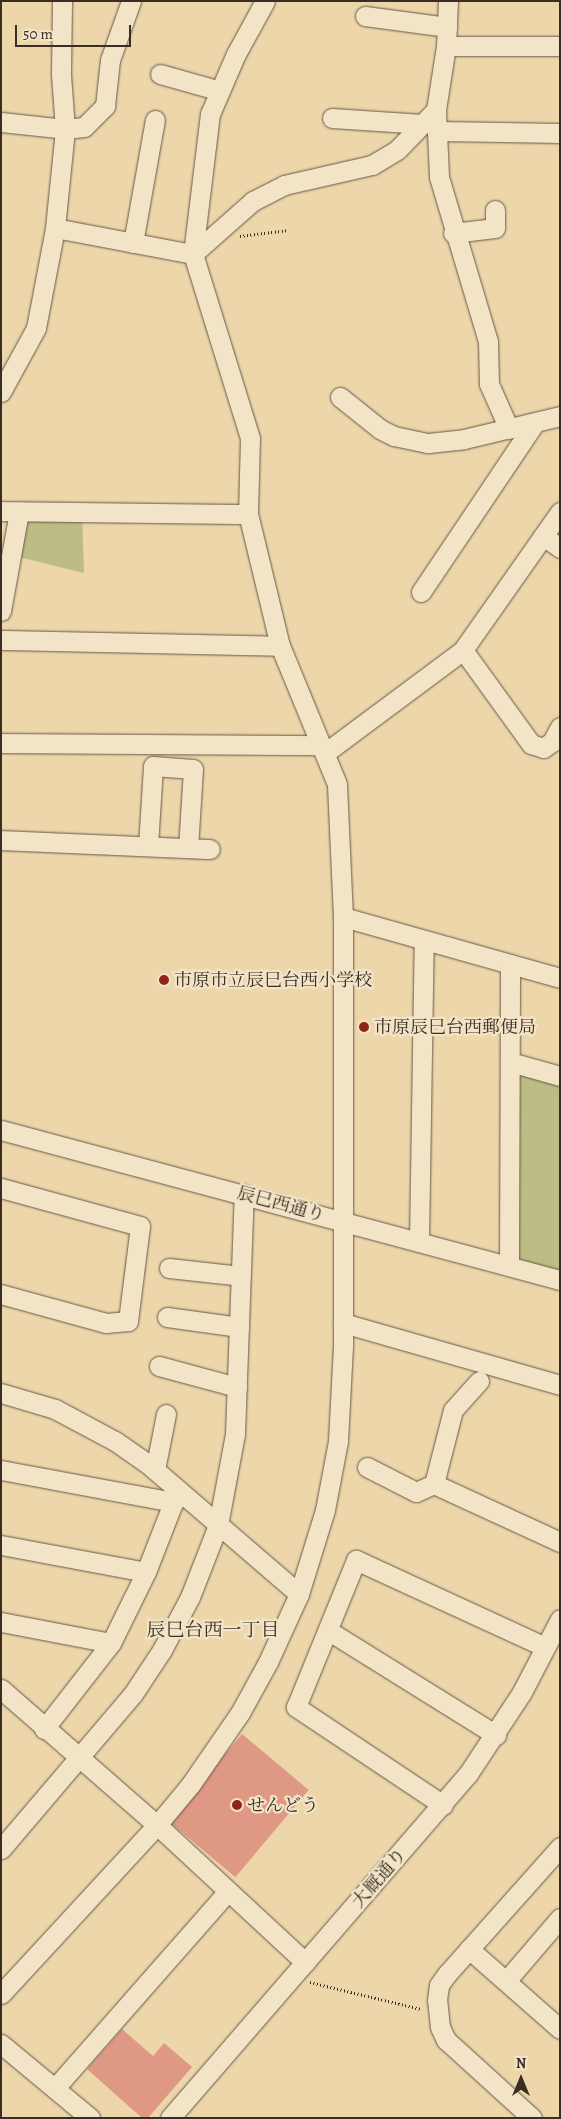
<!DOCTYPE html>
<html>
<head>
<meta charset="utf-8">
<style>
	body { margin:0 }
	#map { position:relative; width:561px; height:2119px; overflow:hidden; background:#ecd6aa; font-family:Alegreya,"Noto Serif JP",serif }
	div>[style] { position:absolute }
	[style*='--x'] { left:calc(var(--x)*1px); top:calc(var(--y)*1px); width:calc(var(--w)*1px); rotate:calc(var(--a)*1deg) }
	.green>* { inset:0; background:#bdbc85 }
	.building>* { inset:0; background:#de9884; transform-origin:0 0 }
	.path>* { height:2.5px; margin-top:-1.25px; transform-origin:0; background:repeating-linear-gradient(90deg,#382e24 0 1px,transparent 0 3.5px) }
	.roads { filter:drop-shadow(0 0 1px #655846) drop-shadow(0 0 1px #655846) }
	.minor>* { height:19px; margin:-9.5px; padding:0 9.5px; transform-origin:9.5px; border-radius:9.5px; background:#f3e4c8 }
	.dots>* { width:14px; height:14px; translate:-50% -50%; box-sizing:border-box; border:2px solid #f3e4c8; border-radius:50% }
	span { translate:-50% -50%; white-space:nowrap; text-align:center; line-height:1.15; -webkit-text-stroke:4.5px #f3e4c8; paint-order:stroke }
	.poi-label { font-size:18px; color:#382e24 }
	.left { translate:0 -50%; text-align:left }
	.street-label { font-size:18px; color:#382e24 }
	.neighbourhood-label { font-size:19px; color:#382e24 }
	.frame { position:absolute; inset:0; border:2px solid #382e24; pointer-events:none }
	.north { position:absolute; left:496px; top:2054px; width:50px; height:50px; -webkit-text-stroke:4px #f3e4c8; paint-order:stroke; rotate:0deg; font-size:14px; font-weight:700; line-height:20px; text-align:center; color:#382e24 }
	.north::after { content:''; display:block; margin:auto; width:18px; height:22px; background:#382e24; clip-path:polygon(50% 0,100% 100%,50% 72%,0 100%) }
	.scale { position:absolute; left:15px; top:25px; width:116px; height:22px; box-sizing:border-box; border:2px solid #382e24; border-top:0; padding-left:6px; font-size:15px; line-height:18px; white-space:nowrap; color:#382e24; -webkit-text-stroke:4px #f3e4c8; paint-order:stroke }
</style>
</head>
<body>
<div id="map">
	<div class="green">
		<i style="clip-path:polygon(19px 512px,82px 513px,84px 573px,11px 555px)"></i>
		<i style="clip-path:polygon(510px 1062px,560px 1076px,560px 1280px,509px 1266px)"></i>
	</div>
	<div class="building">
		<i style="left:242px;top:1734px;width:87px;height:114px;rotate:40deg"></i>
		<i style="clip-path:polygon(122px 2029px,153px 2056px,164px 2043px,192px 2067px,148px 2118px,142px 2118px,87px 2069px)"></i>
	</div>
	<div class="path">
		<i style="--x:240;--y:236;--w:49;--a:-7"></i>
		<i style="--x:310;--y:1982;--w:114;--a:13.7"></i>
	</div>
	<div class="roads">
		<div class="minor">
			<i style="--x:448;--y:1;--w:45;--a:92.5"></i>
			<i style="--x:446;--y:46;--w:65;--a:98.9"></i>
			<i style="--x:436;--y:110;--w:67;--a:87.4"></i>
			<i style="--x:439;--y:177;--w:171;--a:73.4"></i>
			<i style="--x:488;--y:341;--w:43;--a:88.7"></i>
			<i style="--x:489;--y:384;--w:49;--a:66"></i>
			<i style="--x:365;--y:16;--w:83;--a:7.6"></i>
			<i style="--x:446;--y:46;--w:114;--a:0"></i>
			<i style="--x:160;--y:74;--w:62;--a:15.8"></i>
			<i style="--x:332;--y:118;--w:91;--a:3.8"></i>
			<i style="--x:1;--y:122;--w:64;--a:6.2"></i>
			<i style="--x:65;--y:129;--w:19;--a:-6"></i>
			<i style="--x:84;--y:127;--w:30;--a:-45"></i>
			<i style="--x:105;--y:106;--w:46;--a:-83.8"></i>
			<i style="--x:110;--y:60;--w:63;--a:-70.4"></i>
			<i style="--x:437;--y:131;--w:123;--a:0.9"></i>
			<i style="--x:55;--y:228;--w:140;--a:10.7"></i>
			<i style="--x:453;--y:233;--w:42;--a:-6.8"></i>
			<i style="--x:495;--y:228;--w:18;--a:-90"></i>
			<i style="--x:133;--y:243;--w:125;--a:-79.9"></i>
			<i style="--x:193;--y:254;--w:80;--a:-41.5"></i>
			<i style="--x:253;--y:201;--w:35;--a:-27"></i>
			<i style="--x:284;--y:185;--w:90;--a:-12.8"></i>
			<i style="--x:372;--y:165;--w:29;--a:-31"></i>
			<i style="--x:397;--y:150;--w:56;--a:-45.7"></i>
			<i style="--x:1;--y:392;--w:73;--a:-61.3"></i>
			<i style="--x:36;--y:328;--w:102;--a:-79.2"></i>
			<i style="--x:55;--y:228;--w:100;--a:-84.2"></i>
			<i style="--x:65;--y:129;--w:55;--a:-94.2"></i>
			<i style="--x:61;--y:74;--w:73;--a:-89.2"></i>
			<i style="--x:340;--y:397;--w:51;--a:38.7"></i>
			<i style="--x:380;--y:429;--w:16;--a:27"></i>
			<i style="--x:394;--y:436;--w:35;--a:12"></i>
			<i style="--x:428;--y:443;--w:36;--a:-6"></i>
			<i style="--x:464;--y:439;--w:99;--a:-13.5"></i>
			<i style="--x:1;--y:511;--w:247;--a:0.7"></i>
			<i style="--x:543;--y:536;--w:21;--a:35"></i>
			<i style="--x:421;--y:592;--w:202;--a:-56.1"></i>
			<i style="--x:1;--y:611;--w:101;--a:-79.7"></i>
			<i style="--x:1;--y:640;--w:279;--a:1.2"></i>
			<i style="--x:463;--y:650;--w:116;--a:54.1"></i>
			<i style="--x:531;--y:744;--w:13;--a:18"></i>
			<i style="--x:543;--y:748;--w:11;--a:-34"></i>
			<i style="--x:552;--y:742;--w:17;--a:-62"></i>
			<i style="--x:1;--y:743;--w:320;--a:0.4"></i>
			<i style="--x:325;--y:753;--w:172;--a:-36.7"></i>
			<i style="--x:463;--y:650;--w:169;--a:-54.9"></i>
			<i style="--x:1;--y:840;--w:209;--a:2.5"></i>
			<i style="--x:148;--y:846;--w:80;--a:-86.4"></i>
			<i style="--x:153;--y:766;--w:40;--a:4.3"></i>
			<i style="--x:193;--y:769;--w:79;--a:93.6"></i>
			<i style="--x:343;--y:917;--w:225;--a:15.7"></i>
			<i style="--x:510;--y:1062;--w:52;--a:15.6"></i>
			<i style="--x:1;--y:1130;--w:579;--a:15.02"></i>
			<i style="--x:1;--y:1188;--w:144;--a:15.3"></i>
			<i style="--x:140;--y:1226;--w:96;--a:97.2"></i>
			<i style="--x:128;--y:1321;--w:22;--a:175"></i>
			<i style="--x:106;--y:1323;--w:109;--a:-164.6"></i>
			<i style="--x:419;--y:1242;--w:302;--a:-89.1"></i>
			<i style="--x:509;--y:1266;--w:302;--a:-89.8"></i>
			<i style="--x:169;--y:1268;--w:72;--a:6.3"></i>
			<i style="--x:167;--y:1317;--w:73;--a:7.9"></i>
			<i style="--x:343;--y:1323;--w:226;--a:15.9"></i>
			<i style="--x:159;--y:1366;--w:81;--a:15.1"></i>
			<i style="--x:1;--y:1393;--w:56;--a:16.5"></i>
			<i style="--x:55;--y:1409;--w:68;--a:28.1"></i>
			<i style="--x:115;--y:1441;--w:40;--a:34.9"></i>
			<i style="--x:148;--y:1464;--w:199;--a:40.7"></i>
			<i style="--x:367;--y:1467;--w:55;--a:27"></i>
			<i style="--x:416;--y:1492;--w:20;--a:-24"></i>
			<i style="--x:434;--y:1484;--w:139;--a:24.7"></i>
			<i style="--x:1;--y:1470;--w:176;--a:10.5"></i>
			<i style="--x:155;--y:1470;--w:57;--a:-78.9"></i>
			<i style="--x:434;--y:1484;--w:76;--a:-75.6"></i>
			<i style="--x:453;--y:1410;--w:39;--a:-48"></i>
			<i style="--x:1;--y:1545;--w:147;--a:10.5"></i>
			<i style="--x:1;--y:1622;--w:112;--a:10.8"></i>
			<i style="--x:329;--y:1631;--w:197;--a:31.9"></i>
			<i style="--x:1;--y:1689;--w:207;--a:41.1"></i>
			<i style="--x:157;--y:1825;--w:202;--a:42.8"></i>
			<i style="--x:44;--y:1729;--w:109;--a:-52.1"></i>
			<i style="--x:111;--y:1643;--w:79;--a:-63.8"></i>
			<i style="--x:146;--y:1572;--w:88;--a:-68.7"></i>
			<i style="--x:443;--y:1805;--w:177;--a:-146.3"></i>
			<i style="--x:296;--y:1707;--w:159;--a:-67.8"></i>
			<i style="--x:356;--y:1560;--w:208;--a:24.7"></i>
			<i style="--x:1;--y:1849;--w:204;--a:-49.6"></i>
			<i style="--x:133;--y:1694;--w:53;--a:-56.6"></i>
			<i style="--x:162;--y:1650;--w:60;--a:-62.2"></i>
			<i style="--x:190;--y:1597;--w:77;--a:-68.7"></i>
			<i style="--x:218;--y:1525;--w:93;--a:-79.4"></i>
			<i style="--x:235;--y:1434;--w:240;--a:-87.9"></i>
			<i style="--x:469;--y:1949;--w:121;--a:41.3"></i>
			<i style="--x:506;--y:1981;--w:83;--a:-49.4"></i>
			<i style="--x:1;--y:1994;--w:230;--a:-47.3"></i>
			<i style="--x:157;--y:1825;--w:53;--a:-50.3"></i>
			<i style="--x:191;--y:1784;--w:86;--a:-55.4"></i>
			<i style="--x:240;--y:1713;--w:58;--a:-61.2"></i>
			<i style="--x:268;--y:1662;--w:75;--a:-65.5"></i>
			<i style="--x:299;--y:1594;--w:88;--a:-72.8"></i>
			<i style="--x:325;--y:1510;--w:70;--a:-79.3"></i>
			<i style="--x:338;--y:1441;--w:94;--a:-87"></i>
			<i style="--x:343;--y:1347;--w:430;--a:-90"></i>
			<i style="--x:343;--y:917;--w:133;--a:-92.6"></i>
			<i style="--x:337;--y:784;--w:149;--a:-112.4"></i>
			<i style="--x:280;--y:646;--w:136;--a:-103.6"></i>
			<i style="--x:248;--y:514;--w:76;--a:-88.5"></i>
			<i style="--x:250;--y:438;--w:193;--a:-107.2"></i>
			<i style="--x:193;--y:254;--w:141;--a:-83.1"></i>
			<i style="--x:210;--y:114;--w:65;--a:-66.6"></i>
			<i style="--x:236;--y:54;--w:60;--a:-61.3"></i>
			<i style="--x:1;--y:2044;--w:116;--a:39.7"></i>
			<i style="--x:55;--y:2088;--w:262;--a:-48.7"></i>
			<i style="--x:170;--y:2118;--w:455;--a:-49.1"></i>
			<i style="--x:468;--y:1774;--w:98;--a:-56.6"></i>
			<i style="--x:522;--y:1692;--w:82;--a:-62.5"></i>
			<i style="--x:532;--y:2118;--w:116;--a:-137.8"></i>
			<i style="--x:446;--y:2040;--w:14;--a:-115"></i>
			<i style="--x:440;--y:2027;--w:27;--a:-96"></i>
			<i style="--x:437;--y:2000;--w:15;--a:-82"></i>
			<i style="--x:439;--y:1985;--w:14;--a:-54"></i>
			<i style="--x:447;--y:1974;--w:170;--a:-48.3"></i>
		</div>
	</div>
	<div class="dots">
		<i style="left:164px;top:980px;background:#8f2418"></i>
		<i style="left:364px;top:1027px;background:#8f2418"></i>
		<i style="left:237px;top:1805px;background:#8f2418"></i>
	</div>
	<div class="poi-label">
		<span class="left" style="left:174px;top:980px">市原市立辰巳台西小学校</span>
		<span class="left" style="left:374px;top:1027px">市原辰巳台西郵便局</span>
		<span class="left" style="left:247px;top:1805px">せんどう</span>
	</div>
	<div class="street-label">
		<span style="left:281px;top:1204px;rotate:15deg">辰巳西通り</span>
		<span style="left:379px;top:1878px;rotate:-49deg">大厩通り</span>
	</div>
	<div class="neighbourhood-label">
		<span style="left:213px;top:1631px">辰巳台西一丁目</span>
	</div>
	<div class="frame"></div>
	<div class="north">N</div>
	<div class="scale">50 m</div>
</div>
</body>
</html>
